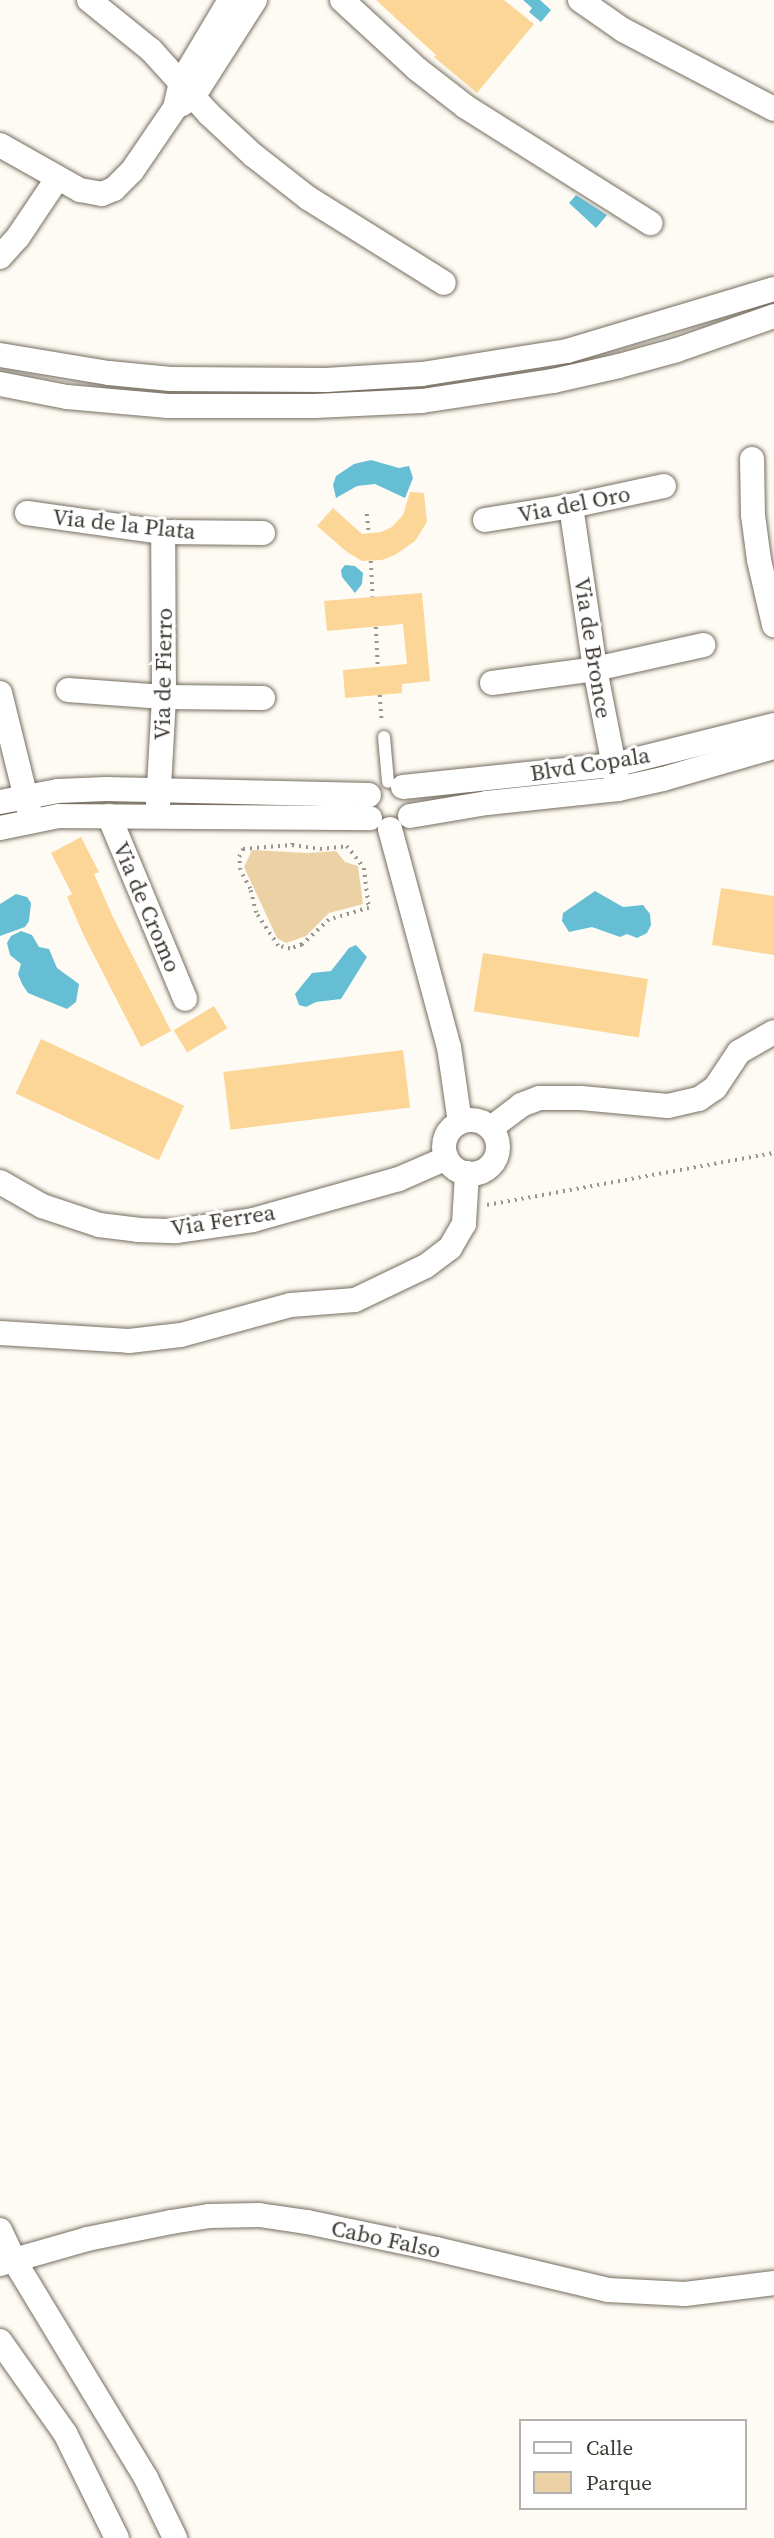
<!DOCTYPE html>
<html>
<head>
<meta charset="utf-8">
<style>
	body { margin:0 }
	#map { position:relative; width:774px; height:2538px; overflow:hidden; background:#fefbf4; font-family:"Source Serif 4",serif }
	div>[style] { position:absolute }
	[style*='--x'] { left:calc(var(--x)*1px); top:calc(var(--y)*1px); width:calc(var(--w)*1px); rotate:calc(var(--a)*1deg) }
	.green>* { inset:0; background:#ecd1a5 }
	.water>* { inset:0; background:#66bed5 }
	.building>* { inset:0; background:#fcd697; transform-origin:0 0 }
	.path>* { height:3.5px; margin-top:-1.75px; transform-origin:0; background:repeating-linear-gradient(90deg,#99958f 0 2px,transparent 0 7px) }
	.roads { filter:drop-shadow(0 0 2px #766d5f) drop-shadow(0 0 2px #766d5f) }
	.lane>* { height:12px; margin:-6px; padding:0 6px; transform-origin:6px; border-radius:6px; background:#fff }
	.street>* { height:24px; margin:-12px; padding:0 12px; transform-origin:12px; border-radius:12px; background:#fff }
	.street>.ring { margin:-12px; padding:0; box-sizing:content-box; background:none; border:24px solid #fff; border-radius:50% }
	span { translate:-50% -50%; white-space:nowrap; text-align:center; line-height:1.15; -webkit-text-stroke:6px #fff; paint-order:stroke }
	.street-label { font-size:23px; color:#3f3b35 }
	.legend { position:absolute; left:519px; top:2419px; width:228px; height:91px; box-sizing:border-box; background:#fff; border:2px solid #b2b1ae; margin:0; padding:9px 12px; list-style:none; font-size:21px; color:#3f3b35 }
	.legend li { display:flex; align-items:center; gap:14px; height:35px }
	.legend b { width:35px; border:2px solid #b2b1ae }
</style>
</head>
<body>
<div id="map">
	<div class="green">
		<i style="clip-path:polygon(252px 850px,306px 853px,336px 851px,345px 862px,358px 866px,363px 904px,329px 913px,306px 936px,286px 943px,277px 938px,244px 867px)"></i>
	</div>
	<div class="water">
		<i style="clip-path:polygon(523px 0,540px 0,551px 10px,541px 22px,529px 12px,532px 8px)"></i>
		<i style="clip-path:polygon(576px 195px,607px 215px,596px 228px,569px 203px)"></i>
		<i style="clip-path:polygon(371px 460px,399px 468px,409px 466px,413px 478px,405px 498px,375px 484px,357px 486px,336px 498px,333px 485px,336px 476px,354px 464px)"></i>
		<i style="clip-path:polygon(345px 565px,355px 566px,363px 573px,362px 584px,355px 593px,342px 577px,341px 570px)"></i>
		<i style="clip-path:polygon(595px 891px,623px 907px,643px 905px,650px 914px,651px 925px,647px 933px,637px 938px,627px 934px,620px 937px,592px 927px,569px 932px,562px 921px,563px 913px)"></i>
		<i style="clip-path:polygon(16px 894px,27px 897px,31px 903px,29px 921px,25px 927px,0 936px,0 904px)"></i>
		<i style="clip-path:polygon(21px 931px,32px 935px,39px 947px,49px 949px,57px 968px,79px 984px,76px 1002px,67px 1009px,28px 993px,22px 984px,18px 974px,21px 964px,10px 955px,7px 943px,11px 936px)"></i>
		<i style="clip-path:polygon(356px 945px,367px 957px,341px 999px,316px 1002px,306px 1007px,299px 1005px,295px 994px,312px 973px,331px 971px,349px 948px)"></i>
	</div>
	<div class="building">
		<i style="clip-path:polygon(376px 0,504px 0,534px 24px,477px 93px,434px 57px,436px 55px)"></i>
		<i style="clip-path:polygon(410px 492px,424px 493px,427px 522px,415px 541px,395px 555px,382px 560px,362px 561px,347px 552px,317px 526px,333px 508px,362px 534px,381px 532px,392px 527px,403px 515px)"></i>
		<i style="clip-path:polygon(422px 593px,430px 681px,402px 684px,402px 693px,345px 698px,343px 670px,407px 664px,403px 624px,327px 631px,324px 601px)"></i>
		<i style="clip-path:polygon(81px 837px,99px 872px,94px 874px,113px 917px,171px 1031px,141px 1047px,84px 936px,67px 897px,72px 894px,51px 853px)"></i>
		<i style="clip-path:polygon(721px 888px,774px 896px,774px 955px,712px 945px)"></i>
		<i style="left:483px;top:953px;width:167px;height:59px;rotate:9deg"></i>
		<i style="left:214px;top:1006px;width:26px;height:47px;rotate:59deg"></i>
		<i style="left:41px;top:1039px;width:158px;height:60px;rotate:25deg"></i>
		<i style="left:403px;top:1050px;width:58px;height:181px;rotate:83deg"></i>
	</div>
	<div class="path">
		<i style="--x:367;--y:514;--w:20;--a:84"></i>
		<i style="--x:371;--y:561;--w:36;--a:87"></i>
		<i style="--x:376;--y:627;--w:40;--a:87.1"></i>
		<i style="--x:380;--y:695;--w:26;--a:86"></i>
		<i style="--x:292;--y:845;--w:28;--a:8"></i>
		<i style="--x:320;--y:849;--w:27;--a:-6"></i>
		<i style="--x:347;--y:846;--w:28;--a:52"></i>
		<i style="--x:364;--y:868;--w:40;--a:82.9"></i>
		<i style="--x:369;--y:908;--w:42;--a:163.3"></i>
		<i style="--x:329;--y:920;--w:37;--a:137"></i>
		<i style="--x:302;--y:945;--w:13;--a:162"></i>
		<i style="--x:290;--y:949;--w:12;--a:-166"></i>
		<i style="--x:278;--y:946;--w:40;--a:-124"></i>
		<i style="--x:256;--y:913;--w:25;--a:-104"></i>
		<i style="--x:250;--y:889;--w:21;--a:-118"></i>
		<i style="--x:240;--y:870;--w:13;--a:-94"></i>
		<i style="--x:239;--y:857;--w:9;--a:-63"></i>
		<i style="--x:243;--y:849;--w:49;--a:-4.7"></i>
		<i style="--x:292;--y:845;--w:5;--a:-79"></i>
		<i style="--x:487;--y:1205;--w:292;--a:-10.3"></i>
	</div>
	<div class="roads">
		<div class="lane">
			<i style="--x:384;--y:737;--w:45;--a:84.9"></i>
		</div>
		<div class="street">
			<i style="--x:89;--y:0;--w:80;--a:38.9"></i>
			<i style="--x:151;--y:50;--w:86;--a:47.8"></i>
			<i style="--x:209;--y:114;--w:60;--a:43"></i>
			<i style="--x:253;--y:155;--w:70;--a:38"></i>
			<i style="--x:308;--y:198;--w:160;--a:32"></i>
			<i style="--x:342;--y:0;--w:102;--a:42.6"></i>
			<i style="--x:417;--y:69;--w:62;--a:37.8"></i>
			<i style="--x:466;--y:107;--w:218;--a:32.2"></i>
			<i style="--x:580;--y:0;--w:52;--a:34.9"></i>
			<i style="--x:623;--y:30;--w:170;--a:27.6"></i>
			<i style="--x:182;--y:104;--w:13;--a:-32"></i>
			<i style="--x:193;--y:97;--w:115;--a:-57.4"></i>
			<i style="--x:0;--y:145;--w:92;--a:29.4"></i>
			<i style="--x:80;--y:190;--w:22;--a:10"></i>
			<i style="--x:102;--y:194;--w:13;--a:-23"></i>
			<i style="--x:114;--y:189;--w:25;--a:-45"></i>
			<i style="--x:132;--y:171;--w:76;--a:-55.7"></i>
			<i style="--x:175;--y:108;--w:27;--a:-77"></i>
			<i style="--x:181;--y:82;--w:96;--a:-59.1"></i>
			<i style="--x:0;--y:257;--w:27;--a:-48"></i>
			<i style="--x:18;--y:237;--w:70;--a:-56.1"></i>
			<i style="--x:0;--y:355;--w:110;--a:9.4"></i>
			<i style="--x:109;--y:373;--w:62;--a:5.5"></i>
			<i style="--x:171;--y:379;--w:155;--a:0.4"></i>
			<i style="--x:326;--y:380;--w:96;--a:-3.6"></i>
			<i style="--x:422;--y:374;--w:147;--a:-9"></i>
			<i style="--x:567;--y:351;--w:216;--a:-16.7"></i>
			<i style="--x:0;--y:384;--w:68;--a:11"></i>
			<i style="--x:67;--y:397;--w:101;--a:5.1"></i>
			<i style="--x:168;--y:406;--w:147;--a:0"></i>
			<i style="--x:315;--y:406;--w:107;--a:-2.7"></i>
			<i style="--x:422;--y:401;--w:133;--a:-8.7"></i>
			<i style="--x:553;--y:381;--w:68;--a:-12.8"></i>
			<i style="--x:619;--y:366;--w:60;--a:-15.4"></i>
			<i style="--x:677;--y:350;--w:103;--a:-19.3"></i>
			<i style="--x:752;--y:459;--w:56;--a:89"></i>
			<i style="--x:753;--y:515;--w:45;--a:82.4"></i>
			<i style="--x:759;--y:560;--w:67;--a:77"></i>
			<i style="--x:571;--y:506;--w:165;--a:81.6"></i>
			<i style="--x:595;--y:669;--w:114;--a:78.9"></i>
			<i style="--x:27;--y:513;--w:137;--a:8"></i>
			<i style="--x:163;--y:532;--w:100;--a:0.6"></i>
			<i style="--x:485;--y:520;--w:87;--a:-9.2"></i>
			<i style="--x:571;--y:506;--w:95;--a:-12.1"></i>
			<i style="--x:492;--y:683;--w:104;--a:-7.7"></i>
			<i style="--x:595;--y:669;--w:111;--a:-12.5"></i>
			<i style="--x:68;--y:690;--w:96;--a:4.2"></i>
			<i style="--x:164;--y:697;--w:99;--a:0.6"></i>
			<i style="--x:0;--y:693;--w:121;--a:76.1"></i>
			<i style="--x:403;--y:787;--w:212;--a:-6"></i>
			<i style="--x:614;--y:765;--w:165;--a:-14"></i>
			<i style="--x:0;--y:802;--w:59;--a:-10.7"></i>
			<i style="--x:58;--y:791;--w:48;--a:-2.4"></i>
			<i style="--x:106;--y:789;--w:263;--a:1.3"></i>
			<i style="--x:158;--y:805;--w:108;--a:-86.8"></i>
			<i style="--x:164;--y:697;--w:165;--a:-90.3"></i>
			<i style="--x:109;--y:816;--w:198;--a:67.4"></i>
			<i style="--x:410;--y:816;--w:78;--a:-9.6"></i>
			<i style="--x:487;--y:803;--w:132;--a:-6.1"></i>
			<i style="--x:618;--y:789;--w:46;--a:-12.5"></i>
			<i style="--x:663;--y:779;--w:116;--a:-16.1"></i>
			<i style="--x:0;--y:828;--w:60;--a:-11.5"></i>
			<i style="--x:59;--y:816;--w:311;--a:0.4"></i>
			<i style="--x:390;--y:829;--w:226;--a:74.9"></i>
			<i style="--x:449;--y:1047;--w:76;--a:81.7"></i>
			<i class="ring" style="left:444px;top:1120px;width:30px;height:30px"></i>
			<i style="--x:491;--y:1128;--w:38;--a:-37"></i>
			<i style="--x:521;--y:1105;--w:19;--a:-21"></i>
			<i style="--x:539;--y:1098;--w:42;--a:0"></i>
			<i style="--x:581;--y:1098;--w:87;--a:5.3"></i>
			<i style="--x:668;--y:1106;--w:32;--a:-13"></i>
			<i style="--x:699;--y:1099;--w:19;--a:-35"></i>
			<i style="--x:715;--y:1088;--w:43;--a:-56.3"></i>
			<i style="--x:739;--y:1052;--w:40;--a:-29.7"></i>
			<i style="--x:0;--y:1182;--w:48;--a:29.7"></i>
			<i style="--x:42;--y:1206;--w:60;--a:18.4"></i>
			<i style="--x:99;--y:1225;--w:39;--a:7"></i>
			<i style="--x:138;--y:1230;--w:38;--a:2"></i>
			<i style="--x:176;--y:1231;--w:78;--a:-8.1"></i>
			<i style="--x:253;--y:1220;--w:152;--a:-15.7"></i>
			<i style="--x:399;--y:1179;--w:52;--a:-23.6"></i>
			<i style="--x:0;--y:1333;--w:129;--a:3.5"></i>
			<i style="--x:129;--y:1341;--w:52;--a:-6.6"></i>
			<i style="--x:181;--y:1335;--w:114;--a:-15.3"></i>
			<i style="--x:291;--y:1305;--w:64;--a:-4.5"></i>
			<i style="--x:355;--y:1300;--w:79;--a:-25.6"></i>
			<i style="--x:426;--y:1266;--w:30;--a:-37"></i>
			<i style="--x:450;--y:1248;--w:28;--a:-60"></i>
			<i style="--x:464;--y:1224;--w:51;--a:-86.6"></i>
			<i style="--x:0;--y:2230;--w:33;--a:65"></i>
			<i style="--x:14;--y:2260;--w:255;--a:58.8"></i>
			<i style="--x:146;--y:2478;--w:67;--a:64.2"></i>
			<i style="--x:0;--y:2264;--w:91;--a:-16"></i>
			<i style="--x:87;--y:2239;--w:86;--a:-11.4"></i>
			<i style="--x:171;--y:2222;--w:38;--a:-9"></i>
			<i style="--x:209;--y:2216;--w:50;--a:-1.1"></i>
			<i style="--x:259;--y:2215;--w:49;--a:8.3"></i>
			<i style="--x:307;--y:2222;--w:132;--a:11.8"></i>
			<i style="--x:436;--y:2249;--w:177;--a:13.4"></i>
			<i style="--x:608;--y:2290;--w:77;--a:3"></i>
			<i style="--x:685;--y:2294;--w:90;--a:-7"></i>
			<i style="--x:0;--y:2341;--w:113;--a:54.8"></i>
			<i style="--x:65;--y:2433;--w:117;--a:63.7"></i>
		</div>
	</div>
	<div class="street-label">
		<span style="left:574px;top:504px;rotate:-11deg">Via del Oro</span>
		<span style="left:124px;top:524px;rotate:6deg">Via de la Plata</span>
		<span style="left:593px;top:648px;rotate:81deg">Via de Bronce</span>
		<span style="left:163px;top:674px;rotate:-89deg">Via de Fierro</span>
		<span style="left:590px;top:764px;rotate:-9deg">Blvd Copala</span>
		<span style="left:147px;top:907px;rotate:67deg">Via de Cromo</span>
		<span style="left:223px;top:1220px;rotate:-9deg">Via Ferrea</span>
		<span style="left:386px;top:2239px;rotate:12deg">Cabo Falso</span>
	</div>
	<ul class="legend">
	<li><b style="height:9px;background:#fff"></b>Calle</li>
	<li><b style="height:19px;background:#ecd1a5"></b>Parque</li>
	</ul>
</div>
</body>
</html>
